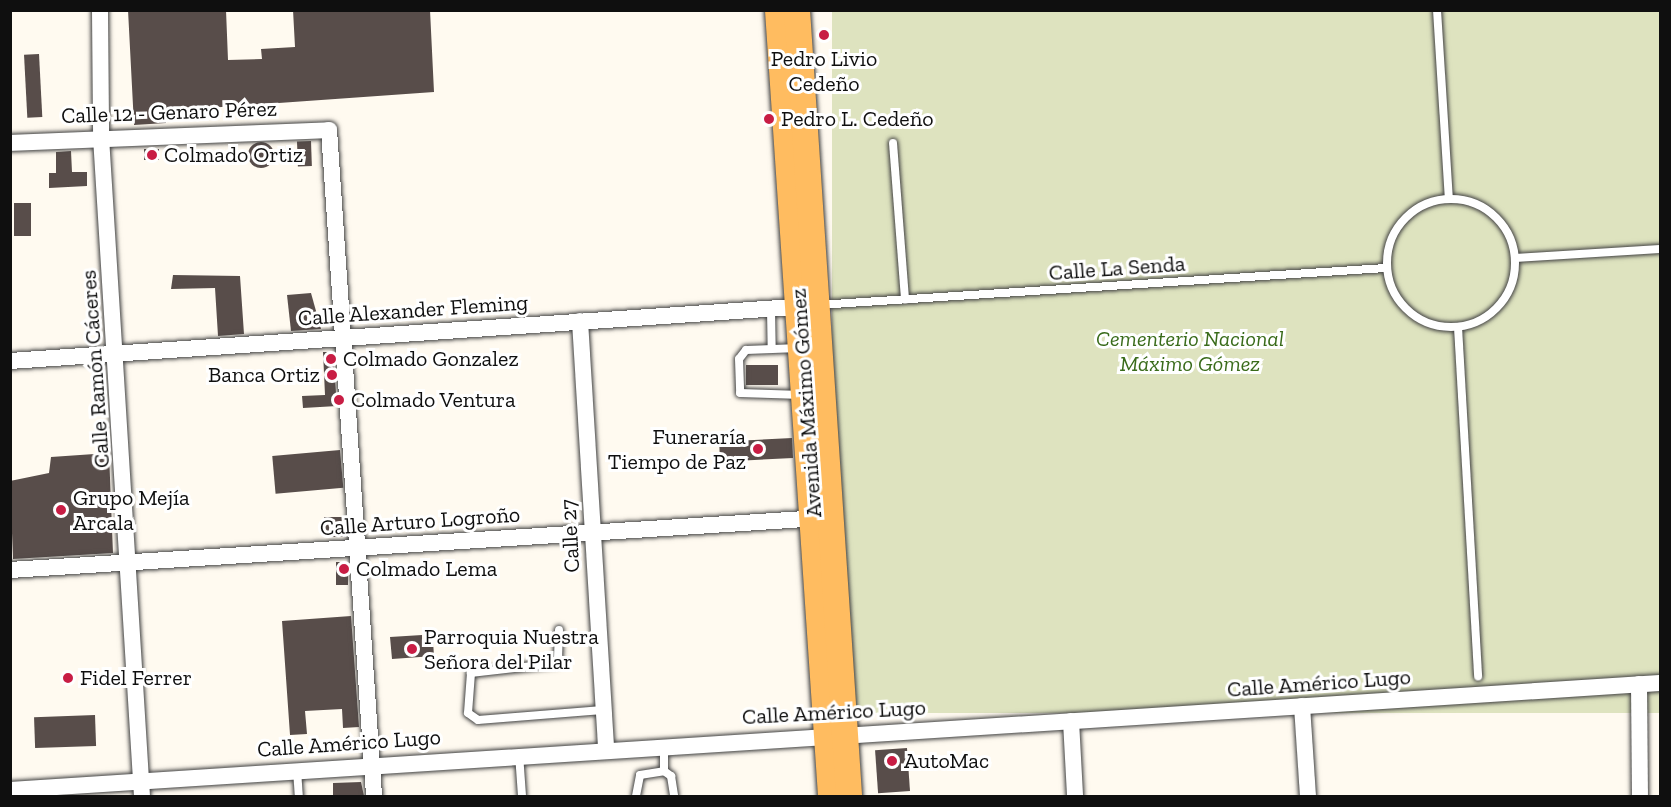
<!DOCTYPE html>
<html>
<head>
<meta charset="utf-8">
<style>
	body { margin:0 }
	#map { position:relative; width:1671px; height:807px; overflow:hidden; background:#fffaf0; font-family:"Zilla Slab",serif }
	div>[style] { position:absolute }
	[style*='--x'] { left:calc(var(--x)*1px); top:calc(var(--y)*1px); width:calc(var(--w)*1px); rotate:calc(var(--a)*1deg) }
	.cemetery>* { inset:0; background:#dee3bf; transform-origin:0 0 }
	.building>* { inset:0; background:#584d4a; transform-origin:0 0 }
	.round { border-radius:50% }
	.roads { filter:drop-shadow(0 0 2px #424242) drop-shadow(0 0 2px #424242) }
	.service>* { height:8px; margin:-4px; padding:0 4px; transform-origin:4px; border-radius:4px; background:#fff }
	.service>.ring { margin:-4px; padding:0; box-sizing:content-box; background:none; border:8px solid #fff; border-radius:50% }
	.minor>* { height:16px; margin:-8px; padding:0 8px; transform-origin:8px; border-radius:8px; background:#fff }
	.primary>* { height:26px; margin:-13px; padding:0 13px; transform-origin:13px; border-radius:13px; background:#ffbc60 }
	.dots>* { width:16px; height:16px; translate:-50% -50%; box-sizing:border-box; border:3px solid #fff; border-radius:50% }
	span { translate:-50% -50%; white-space:nowrap; text-align:center; line-height:1.15; -webkit-text-stroke:6px #fff; paint-order:stroke }
	.poi-label { font-size:22px; color:#0f0f0f }
	.left { translate:0 -50%; text-align:left }
	.right { translate:-100% -50%; text-align:right }
	.street-label { font-size:22px; color:#0f0f0f }
	.park-label { font-size:22px; color:#396b1a; font-style:italic }
	.frame { position:absolute; inset:0; border:12px solid #0f0f0f; pointer-events:none }
</style>
</head>
<body>
<div id="map">
	<div class="cemetery">
		<i style="left:832px;top:11px;width:828px;height:702px"></i>
	</div>
	<div class="building">
		<i style="clip-path:polygon(128px 10px,226px 10px,228px 60px,262px 59px,261px 49px,295px 47px,293px 10px,430px 10px,434px 92px,166px 111px,166px 123px,134px 125px)"></i>
		<i style="left:39px;top:54px;width:63px;height:15px;rotate:87deg"></i>
		<i style="left:311px;top:141px;width:25px;height:14px;rotate:88deg"></i>
		<i class="round" style="left:248px;top:142px;width:26px;height:26px"></i>
		<i style="left:159px;top:149px;width:11px;height:15px;rotate:90deg"></i>
		<i style="clip-path:polygon(71px 151px,72px 172px,87px 172px,87px 186px,49px 188px,49px 173px,56px 173px,56px 152px)"></i>
		<i style="left:14px;top:203px;width:17px;height:33px"></i>
		<i style="clip-path:polygon(173px 275px,240px 276px,244px 334px,218px 336px,215px 288px,171px 289px)"></i>
		<i style="clip-path:polygon(311px 293px,321px 329px,291px 331px,287px 295px)"></i>
		<i style="clip-path:polygon(323px 352px,333px 352px,337px 406px,303px 408px,302px 396px,325px 395px)"></i>
		<i style="left:778px;top:365px;width:20px;height:32px;rotate:90deg"></i>
		<i style="left:792px;top:438px;width:20px;height:73px;rotate:87deg"></i>
		<i style="left:340px;top:450px;width:38px;height:68px;rotate:85deg"></i>
		<i style="clip-path:polygon(109px 453px,113px 553px,13px 559px,10px 481px,49px 473px,51px 457px)"></i>
		<i style="left:324px;top:517px;width:21px;height:20px"></i>
		<i style="left:336px;top:562px;width:12px;height:23px"></i>
		<i style="clip-path:polygon(351px 616px,359px 727px,343px 728px,342px 709px,305px 711px,307px 734px,290px 735px,282px 621px)"></i>
		<i style="clip-path:polygon(422px 635px,422px 642px,433px 641px,434px 656px,392px 659px,390px 637px)"></i>
		<i style="left:95px;top:715px;width:31px;height:61px;rotate:88deg"></i>
		<i style="left:907px;top:748px;width:43px;height:32px;rotate:86deg"></i>
		<i style="clip-path:polygon(361px 782px,364px 796px,333px 796px,333px 783px)"></i>
	</div>
	<div class="roads">
		<div class="service">
			<i style="--x:1437;--y:10;--w:189;--a:86.4"></i>
			<i style="--x:893;--y:143;--w:157;--a:85.6"></i>
			<i class="ring" style="left:1387px;top:199px;width:120px;height:120px"></i>
			<i style="--x:1515;--y:258;--w:145;--a:-3.6"></i>
			<i style="--x:818;--y:305;--w:569;--a:-3.73"></i>
			<i style="--x:771;--y:309;--w:39;--a:89"></i>
			<i style="--x:1458;--y:327;--w:350;--a:86.7"></i>
			<i style="--x:799;--y:348;--w:53;--a:177.8"></i>
			<i style="--x:746;--y:350;--w:11;--a:128"></i>
			<i style="--x:739;--y:359;--w:34;--a:88"></i>
			<i style="--x:740;--y:393;--w:62;--a:1.8"></i>
			<i style="--x:559;--y:630;--w:33;--a:92"></i>
			<i style="--x:558;--y:663;--w:88;--a:173.4"></i>
			<i style="--x:471;--y:673;--w:40;--a:94.3"></i>
			<i style="--x:468;--y:713;--w:12;--a:35"></i>
			<i style="--x:478;--y:720;--w:125;--a:-4.6"></i>
			<i style="--x:664;--y:745;--w:26;--a:90"></i>
			<i style="--x:664;--y:771;--w:9;--a:36"></i>
			<i style="--x:671;--y:776;--w:20;--a:81"></i>
			<i style="--x:519;--y:754;--w:42;--a:85.9"></i>
			<i style="--x:297;--y:770;--w:26;--a:86"></i>
			<i style="--x:636;--y:796;--w:21;--a:-79"></i>
			<i style="--x:640;--y:775;--w:24;--a:-9"></i>
		</div>
		<div class="minor">
			<i style="--x:100;--y:10;--w:127;--a:89.5"></i>
			<i style="--x:101;--y:137;--w:660;--a:86.44"></i>
			<i style="--x:10;--y:143;--w:319;--a:-2.3"></i>
			<i style="--x:329;--y:130;--w:668;--a:86.13"></i>
			<i style="--x:580;--y:321;--w:428;--a:86.5"></i>
			<i style="--x:10;--y:361;--w:800;--a:-3.94"></i>
			<i style="--x:10;--y:570;--w:813;--a:-3.67"></i>
			<i style="--x:1639;--y:684;--w:112;--a:89.5"></i>
			<i style="--x:1302;--y:706;--w:90;--a:86.2"></i>
			<i style="--x:1071;--y:721;--w:75;--a:86.9"></i>
			<i style="--x:10;--y:790;--w:1653;--a:-3.71"></i>
		</div>
		<div class="primary">
			<i style="--x:778;--y:10;--w:788;--a:86.14"></i>
			<i style="--x:797;--y:10;--w:788;--a:86.21"></i>
		</div>
	</div>
	<div class="dots">
		<i style="left:824px;top:35px;background:#c81d44"></i>
		<i style="left:769px;top:119px;background:#c81d44"></i>
		<i style="left:152px;top:155px;background:#c81d44"></i>
		<i style="left:331px;top:359px;background:#c81d44"></i>
		<i style="left:332px;top:375px;background:#c81d44"></i>
		<i style="left:339px;top:400px;background:#c81d44"></i>
		<i style="left:758px;top:449px;background:#c81d44"></i>
		<i style="left:61px;top:510px;background:#c81d44"></i>
		<i style="left:344px;top:569px;background:#c81d44"></i>
		<i style="left:412px;top:649px;background:#c81d44"></i>
		<i style="left:68px;top:678px;background:#c81d44"></i>
		<i style="left:892px;top:761px;background:#c81d44"></i>
	</div>
	<div class="poi-label">
		<span style="left:824px;top:71px">Pedro Livio<br>Cedeño</span>
		<span class="left" style="left:781px;top:119px">Pedro L. Cedeño</span>
		<span class="left" style="left:164px;top:155px">Colmado Ortiz</span>
		<span class="left" style="left:343px;top:359px">Colmado Gonzalez</span>
		<span class="right" style="left:320px;top:375px">Banca Ortiz</span>
		<span class="left" style="left:351px;top:400px">Colmado Ventura</span>
		<span class="right" style="left:746px;top:449px">Funeraría<br>Tiempo de Paz</span>
		<span class="left" style="left:73px;top:510px">Grupo Mejía<br>Arcala</span>
		<span class="left" style="left:356px;top:569px">Colmado Lema</span>
		<span class="left" style="left:424px;top:649px">Parroquia Nuestra<br>Señora del Pilar</span>
		<span class="left" style="left:80px;top:678px">Fidel Ferrer</span>
		<span class="left" style="left:904px;top:761px">AutoMac</span>
	</div>
	<div class="street-label">
		<span style="left:169px;top:112px;rotate:-2deg">Calle 12 - Genaro Pérez</span>
		<span style="left:1117px;top:268px;rotate:-4deg">Calle La Senda</span>
		<span style="left:413px;top:310px;rotate:-4deg">Calle Alexander Fleming</span>
		<span style="left:95px;top:369px;rotate:-94deg">Calle Ramón Cáceres</span>
		<span style="left:806px;top:403px;rotate:-94deg">Avenida Máximo Gómez</span>
		<span style="left:420px;top:521px;rotate:-4deg">Calle Arturo Logroño</span>
		<span style="left:570px;top:536px;rotate:-93deg">Calle 27</span>
		<span style="left:1319px;top:683px;rotate:-4deg">Calle Américo Lugo</span>
		<span style="left:834px;top:712px;rotate:-3deg">Calle Américo Lugo</span>
		<span style="left:349px;top:743px;rotate:-4deg">Calle Américo Lugo</span>
	</div>
	<div class="park-label">
		<span style="left:1190px;top:351px">Cementerio Nacional<br>Máximo Gómez</span>
	</div>
	<div class="frame"></div>
</div>
</body>
</html>
